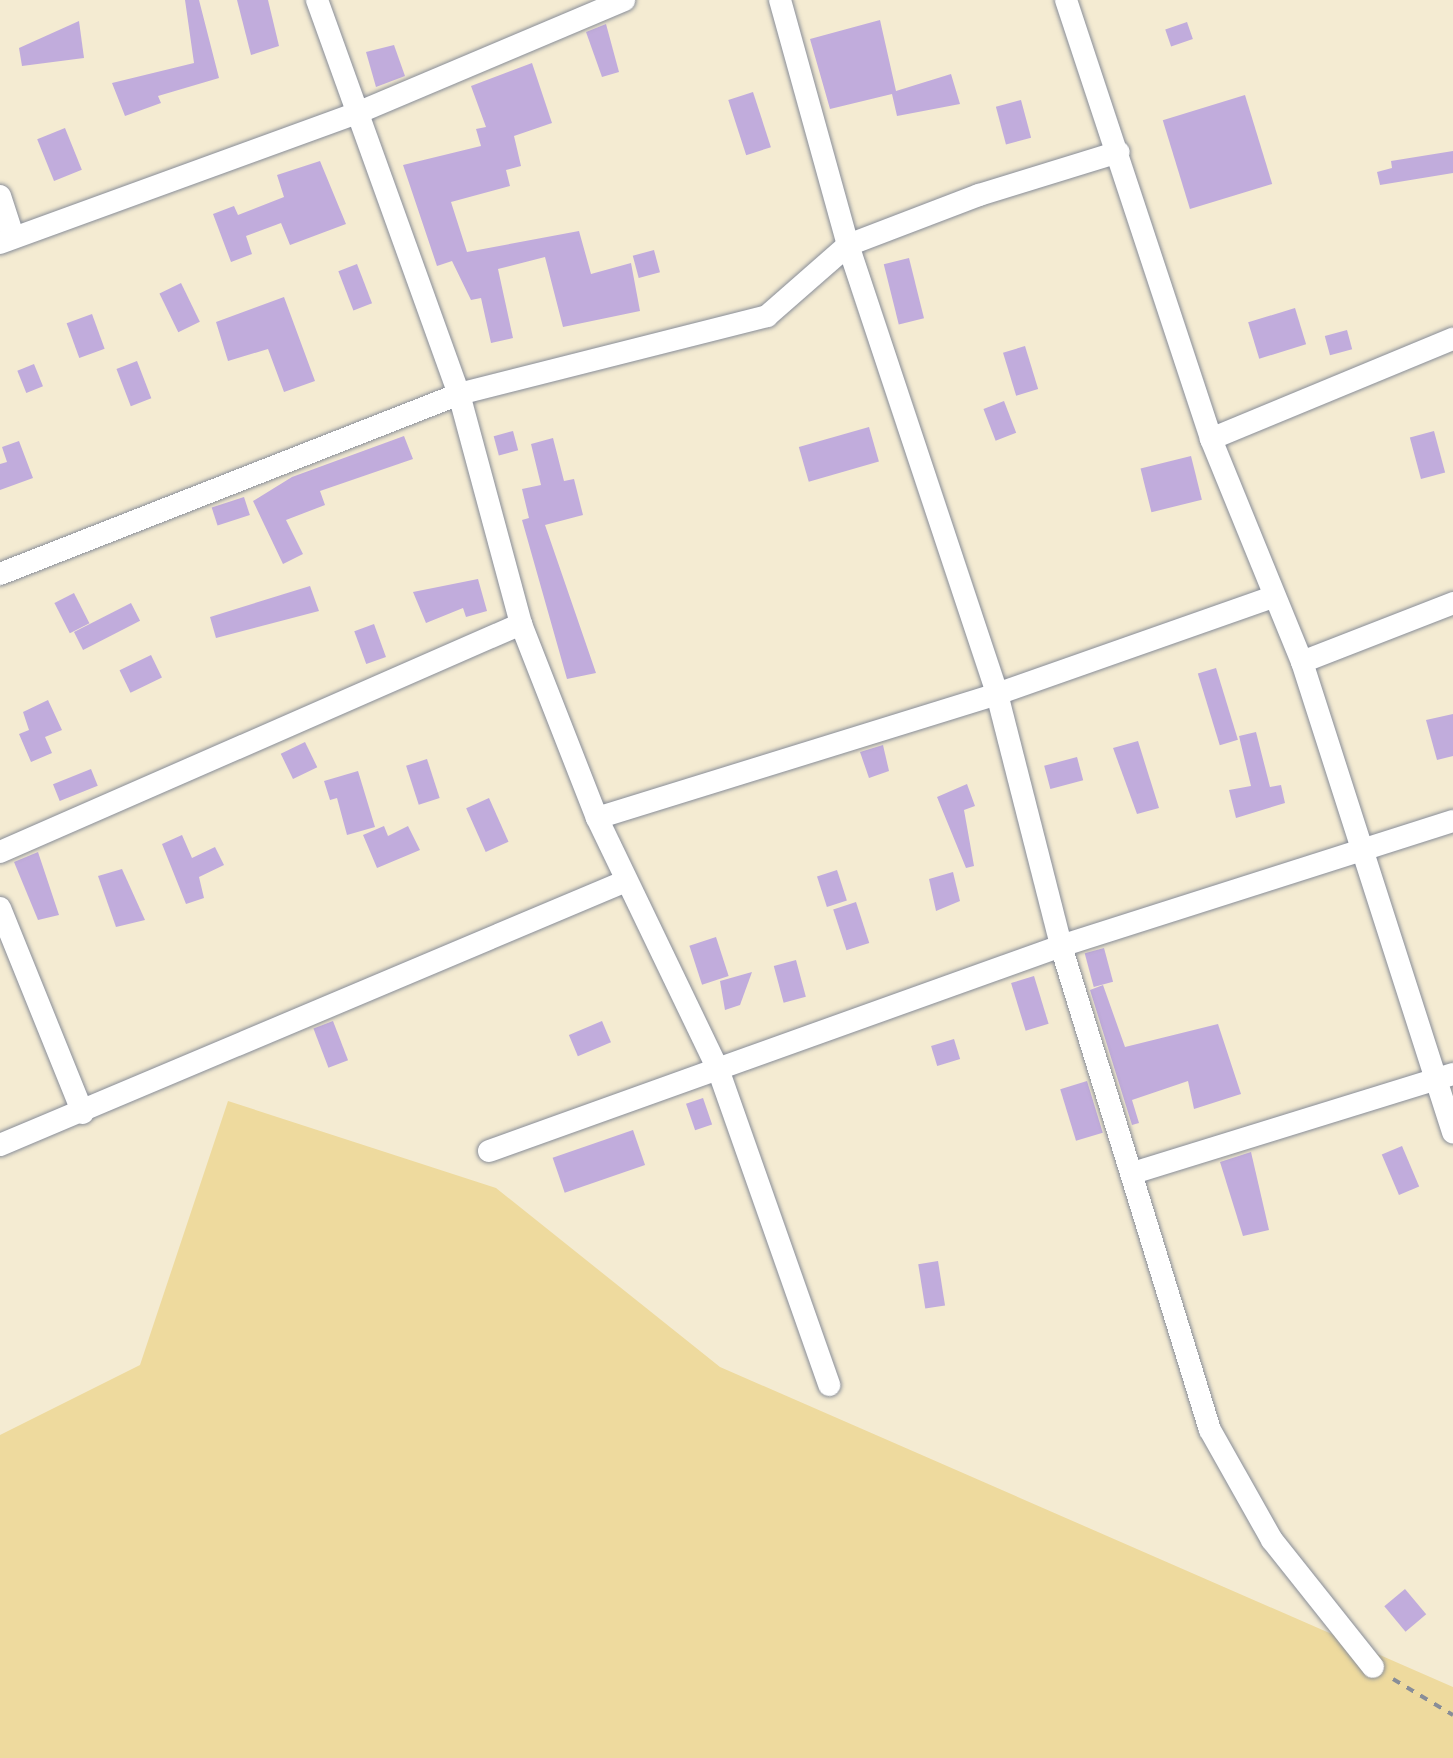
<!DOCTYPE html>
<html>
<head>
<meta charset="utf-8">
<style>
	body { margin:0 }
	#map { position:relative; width:1453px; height:1758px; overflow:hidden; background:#f4ebd2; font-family:Caveat,sans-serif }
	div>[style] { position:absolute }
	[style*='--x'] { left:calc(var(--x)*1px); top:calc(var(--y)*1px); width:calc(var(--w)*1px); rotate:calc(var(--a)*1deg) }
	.sand>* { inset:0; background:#eeda9e }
	.building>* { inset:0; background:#c1acdc; transform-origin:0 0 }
	.path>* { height:4px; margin-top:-2px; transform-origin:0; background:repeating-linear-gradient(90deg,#888d98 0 8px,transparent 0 16px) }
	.roads { filter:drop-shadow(0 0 2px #888d98) drop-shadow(0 0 2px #888d98) }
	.minor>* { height:22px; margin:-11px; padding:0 11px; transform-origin:11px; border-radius:11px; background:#fff }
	span { translate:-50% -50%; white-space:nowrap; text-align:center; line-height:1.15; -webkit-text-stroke:10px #fcf5e5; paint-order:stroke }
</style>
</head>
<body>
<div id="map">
	<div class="sand">
		<i style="clip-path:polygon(228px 1101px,496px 1188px,720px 1367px,1453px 1687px,1453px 1758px,0 1758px,0 1435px,140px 1365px)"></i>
	</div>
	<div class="building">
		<i style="clip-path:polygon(185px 0,199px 0,219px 78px,158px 96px,161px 103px,125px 116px,112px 83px,194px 63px)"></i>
		<i style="clip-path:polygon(237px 0,268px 0,279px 46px,251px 55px)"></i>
		<i style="clip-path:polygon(880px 20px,896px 91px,951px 74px,960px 104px,897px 116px,892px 94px,830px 109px,810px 39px)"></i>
		<i style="clip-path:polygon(79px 21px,84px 58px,22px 66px,19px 48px)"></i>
		<i style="left:1187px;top:22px;width:18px;height:23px;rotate:71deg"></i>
		<i style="clip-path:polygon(606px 24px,619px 72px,602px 77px,586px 32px)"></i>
		<i style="clip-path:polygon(394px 45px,405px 76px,376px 87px,366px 52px)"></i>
		<i style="clip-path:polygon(532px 63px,552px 123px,514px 136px,521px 166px,506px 170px,510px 186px,451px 202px,467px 252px,579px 231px,591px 274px,631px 263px,640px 311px,563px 327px,545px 257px,498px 269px,513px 338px,491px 343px,481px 298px,471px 300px,452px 261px,437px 266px,403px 165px,481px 146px,476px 129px,486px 127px,471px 86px)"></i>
		<i style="left:753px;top:92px;width:58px;height:26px;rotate:72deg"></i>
		<i style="left:1245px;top:95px;width:93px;height:86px;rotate:73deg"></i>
		<i style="left:1021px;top:100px;width:39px;height:26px;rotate:75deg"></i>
		<i style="left:65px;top:128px;width:45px;height:30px;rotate:68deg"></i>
		<i style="clip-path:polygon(1453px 151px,1453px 173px,1380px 185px,1377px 172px,1392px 168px,1391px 161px)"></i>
		<i style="clip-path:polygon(320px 161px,346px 224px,290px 245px,281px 223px,246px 236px,252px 254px,231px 262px,213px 214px,234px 206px,238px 215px,284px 197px,277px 175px)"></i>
		<i style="left:654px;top:250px;width:23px;height:22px;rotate:75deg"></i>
		<i style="left:909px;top:258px;width:62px;height:26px;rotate:76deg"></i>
		<i style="left:357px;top:264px;width:42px;height:20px;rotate:69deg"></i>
		<i style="left:181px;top:283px;width:43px;height:24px;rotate:64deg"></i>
		<i style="clip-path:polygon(284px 297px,315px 381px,284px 392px,268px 349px,228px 361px,216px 322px)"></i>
		<i style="left:1295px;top:308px;width:38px;height:49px;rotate:73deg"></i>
		<i style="left:92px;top:314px;width:37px;height:27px;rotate:70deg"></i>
		<i style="left:1347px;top:330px;width:20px;height:23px;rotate:75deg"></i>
		<i style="left:1025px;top:346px;width:45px;height:23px;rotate:73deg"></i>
		<i style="left:137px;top:361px;width:40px;height:22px;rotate:69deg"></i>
		<i style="left:34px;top:364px;width:24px;height:18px;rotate:68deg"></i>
		<i style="left:1004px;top:401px;width:34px;height:22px;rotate:69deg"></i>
		<i style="left:869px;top:427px;width:36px;height:73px;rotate:74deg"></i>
		<i style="left:513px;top:431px;width:20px;height:20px;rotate:75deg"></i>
		<i style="left:1434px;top:431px;width:43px;height:25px;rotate:75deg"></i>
		<i style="clip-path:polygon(404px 436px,413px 459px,320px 491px,325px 505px,286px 520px,303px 554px,283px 564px,253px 501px,292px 477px)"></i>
		<i style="clip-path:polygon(553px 438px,564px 481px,574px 479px,583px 515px,545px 525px,596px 673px,567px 679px,522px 520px,529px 518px,522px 489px,541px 485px,531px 444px)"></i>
		<i style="clip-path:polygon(19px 441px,33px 478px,0 490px,0 464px,7px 462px,2px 447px)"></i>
		<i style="left:1191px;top:456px;width:45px;height:52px;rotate:76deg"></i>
		<i style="left:244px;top:497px;width:19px;height:34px;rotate:72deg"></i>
		<i style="clip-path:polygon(478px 579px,487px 611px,466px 617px,463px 608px,426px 623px,413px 592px)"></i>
		<i style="clip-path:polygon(310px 586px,319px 611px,216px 638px,210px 617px)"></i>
		<i style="left:74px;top:593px;width:34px;height:22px;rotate:63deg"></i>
		<i style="left:131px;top:603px;width:20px;height:64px;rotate:63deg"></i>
		<i style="left:374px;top:624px;width:35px;height:21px;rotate:70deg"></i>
		<i style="left:151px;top:655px;width:25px;height:35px;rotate:64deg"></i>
		<i style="left:1216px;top:668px;width:75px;height:19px;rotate:73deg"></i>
		<i style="clip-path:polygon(48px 700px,62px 730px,45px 737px,52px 753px,31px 762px,19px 734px,29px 730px,23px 712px)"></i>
		<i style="clip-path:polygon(1453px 714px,1453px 756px,1437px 760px,1426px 720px)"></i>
		<i style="clip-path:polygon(1256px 732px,1270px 787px,1281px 785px,1285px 803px,1236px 818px,1229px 790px,1251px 786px,1239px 736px)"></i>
		<i style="clip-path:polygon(1138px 741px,1159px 808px,1137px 814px,1113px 748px)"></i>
		<i style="left:305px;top:742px;width:28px;height:27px;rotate:64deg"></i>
		<i style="clip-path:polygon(883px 745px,889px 771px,869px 778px,860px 752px)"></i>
		<i style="left:1077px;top:757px;width:24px;height:34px;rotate:75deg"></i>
		<i style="left:427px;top:759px;width:41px;height:22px;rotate:72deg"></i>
		<i style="left:91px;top:769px;width:18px;height:41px;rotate:68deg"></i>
		<i style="clip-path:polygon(358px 771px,375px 827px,347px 835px,337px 798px,330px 800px,324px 781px)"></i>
		<i style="clip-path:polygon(967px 784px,975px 806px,964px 810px,974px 866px,966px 868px,937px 797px)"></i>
		<i style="left:489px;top:798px;width:48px;height:25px;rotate:66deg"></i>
		<i style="clip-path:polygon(384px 826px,388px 836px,408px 826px,420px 850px,377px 868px,363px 835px)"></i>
		<i style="clip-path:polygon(182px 835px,192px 858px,215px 847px,224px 865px,199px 877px,204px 898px,186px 904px,162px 844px)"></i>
		<i style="clip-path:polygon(38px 852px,59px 915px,38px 920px,14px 862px)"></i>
		<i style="clip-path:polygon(122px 869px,145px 920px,116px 927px,98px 876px)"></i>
		<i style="left:837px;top:870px;width:32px;height:21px;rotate:72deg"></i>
		<i style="clip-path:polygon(953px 872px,960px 901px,936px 911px,929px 879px)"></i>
		<i style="left:856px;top:902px;width:43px;height:24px;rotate:72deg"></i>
		<i style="left:716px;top:937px;width:41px;height:28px;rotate:72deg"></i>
		<i style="left:1104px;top:948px;width:35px;height:20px;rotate:75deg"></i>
		<i style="left:796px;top:960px;width:38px;height:23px;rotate:75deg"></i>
		<i style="clip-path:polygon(752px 972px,740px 1005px,725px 1010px,720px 981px)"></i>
		<i style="left:1034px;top:976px;width:50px;height:24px;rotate:73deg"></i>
		<i style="clip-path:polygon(1103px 985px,1125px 1047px,1218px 1024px,1241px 1094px,1194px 1109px,1188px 1081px,1132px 1100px,1139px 1123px,1132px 1125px,1090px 990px)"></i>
		<i style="left:333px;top:1021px;width:42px;height:21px;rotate:69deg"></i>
		<i style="left:602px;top:1021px;width:23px;height:36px;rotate:67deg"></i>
		<i style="left:954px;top:1039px;width:21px;height:24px;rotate:73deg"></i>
		<i style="left:1087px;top:1081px;width:54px;height:28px;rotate:73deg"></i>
		<i style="left:703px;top:1098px;width:28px;height:18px;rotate:71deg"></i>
		<i style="left:633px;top:1130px;width:37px;height:85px;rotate:71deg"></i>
		<i style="left:1402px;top:1146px;width:44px;height:22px;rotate:67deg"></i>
		<i style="clip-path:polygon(1251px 1152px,1269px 1230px,1243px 1236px,1220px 1162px)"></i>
		<i style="left:938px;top:1261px;width:45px;height:20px;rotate:81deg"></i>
		<i style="left:1405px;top:1589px;width:33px;height:27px;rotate:50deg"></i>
	</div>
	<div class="path">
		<i style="--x:1393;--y:1679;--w:70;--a:31"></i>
	</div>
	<div class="roads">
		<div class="minor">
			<i style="--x:317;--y:0;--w:419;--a:70.2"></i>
			<i style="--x:459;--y:394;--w:238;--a:74.9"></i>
			<i style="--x:521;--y:624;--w:208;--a:68.6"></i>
			<i style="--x:597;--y:818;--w:279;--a:64.3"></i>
			<i style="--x:718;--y:1069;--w:335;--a:70.6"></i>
			<i style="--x:780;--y:0;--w:254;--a:74.5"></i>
			<i style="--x:848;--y:245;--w:473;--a:71.6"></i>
			<i style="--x:997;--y:694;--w:260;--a:75.7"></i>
			<i style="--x:1061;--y:946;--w:506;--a:72.89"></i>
			<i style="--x:1210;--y:1430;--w:126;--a:60.6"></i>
			<i style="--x:1272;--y:1540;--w:162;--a:51.5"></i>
			<i style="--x:1066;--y:0;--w:462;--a:71.7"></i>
			<i style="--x:1211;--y:439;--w:241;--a:67.8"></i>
			<i style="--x:1302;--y:662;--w:494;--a:72.2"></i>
			<i style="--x:0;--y:196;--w:42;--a:72"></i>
			<i style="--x:0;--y:243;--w:380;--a:-20"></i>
			<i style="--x:357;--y:113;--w:290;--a:-22.9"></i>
			<i style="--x:1211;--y:439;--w:262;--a:-22.5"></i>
			<i style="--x:0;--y:574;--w:493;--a:-21.4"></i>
			<i style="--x:459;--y:394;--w:318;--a:-14.2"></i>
			<i style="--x:767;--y:316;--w:108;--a:-41.2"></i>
			<i style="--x:848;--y:245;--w:140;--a:-20.9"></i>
			<i style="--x:979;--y:195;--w:146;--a:-17.1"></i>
			<i style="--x:1302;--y:662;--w:162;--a:-21.3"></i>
			<i style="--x:597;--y:818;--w:419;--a:-17.2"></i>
			<i style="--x:997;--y:694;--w:293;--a:-19.4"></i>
			<i style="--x:0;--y:852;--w:569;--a:-23.64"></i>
			<i style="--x:0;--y:908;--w:221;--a:68"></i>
			<i style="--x:0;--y:1145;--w:679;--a:-22.87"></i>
			<i style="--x:489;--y:1151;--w:608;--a:-19.72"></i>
			<i style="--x:1061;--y:946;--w:411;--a:-17.7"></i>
			<i style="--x:1133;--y:1173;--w:335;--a:-17.2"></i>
		</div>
	</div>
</div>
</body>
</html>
